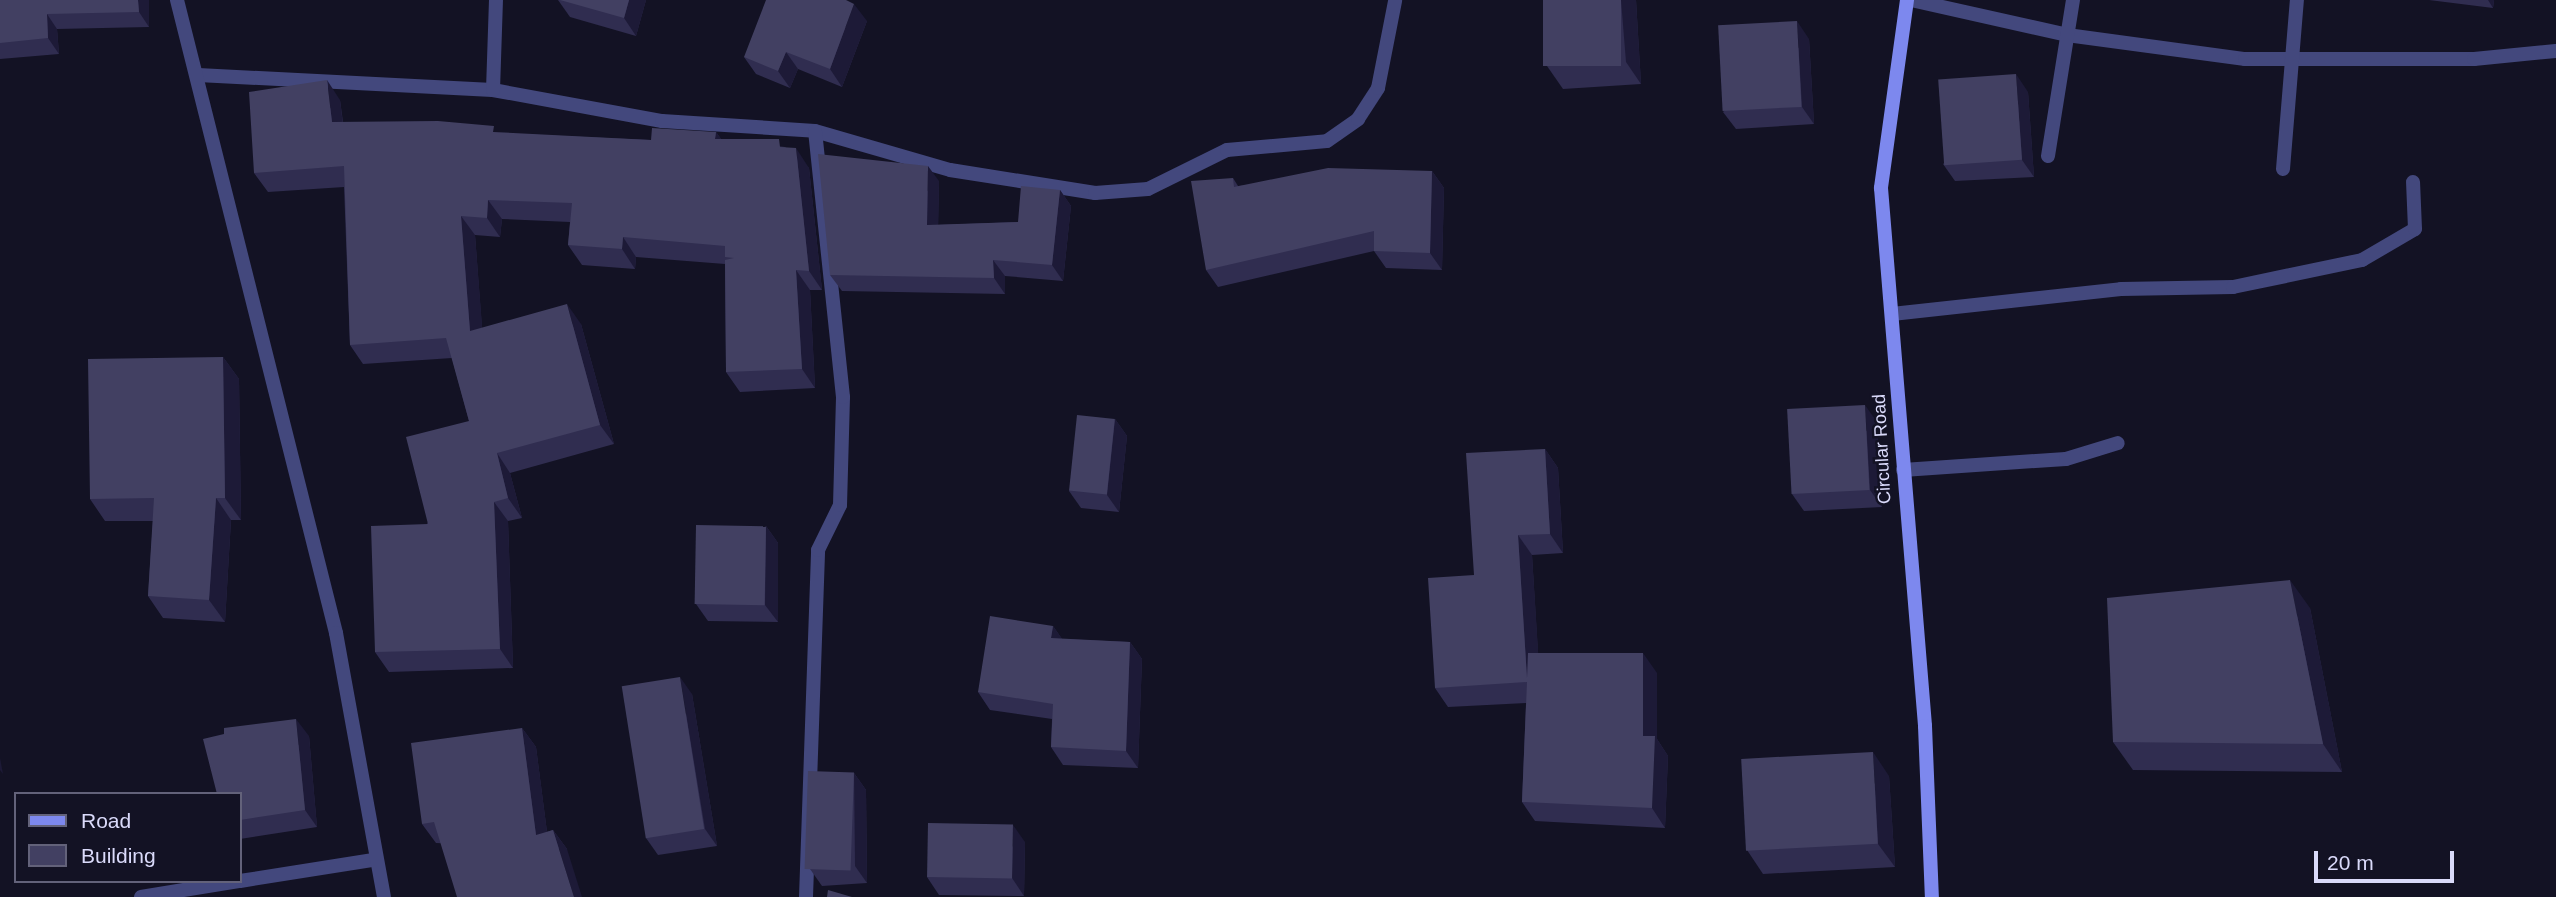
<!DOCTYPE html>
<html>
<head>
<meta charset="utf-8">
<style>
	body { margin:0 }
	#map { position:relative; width:2556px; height:897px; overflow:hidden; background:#131224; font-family:Helvetica,sans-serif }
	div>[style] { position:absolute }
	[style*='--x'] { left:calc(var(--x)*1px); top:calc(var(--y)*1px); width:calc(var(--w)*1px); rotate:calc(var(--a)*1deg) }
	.minor>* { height:14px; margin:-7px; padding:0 7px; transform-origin:7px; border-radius:7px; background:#43487d }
	.tertiary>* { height:14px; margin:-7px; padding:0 7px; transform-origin:7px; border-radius:7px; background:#43487d }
	.secondary>* { height:14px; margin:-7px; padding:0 7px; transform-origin:7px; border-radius:7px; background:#7d88ee }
	.wall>* { inset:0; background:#302d50 }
	.shaded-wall>* { inset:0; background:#1d1a37 }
	.building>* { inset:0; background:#424062; transform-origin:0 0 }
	span { translate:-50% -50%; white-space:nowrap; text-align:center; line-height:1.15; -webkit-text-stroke:5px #131224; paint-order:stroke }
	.street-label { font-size:18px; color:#dadafa }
	.legend { position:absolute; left:14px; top:792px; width:228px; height:91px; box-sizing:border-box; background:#131224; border:2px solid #63627a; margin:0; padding:9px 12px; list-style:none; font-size:21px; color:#dadafa }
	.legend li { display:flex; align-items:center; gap:14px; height:35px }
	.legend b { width:35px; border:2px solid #63627a }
	.scale { position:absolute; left:2314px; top:851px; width:140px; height:32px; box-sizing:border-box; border:4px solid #dadafa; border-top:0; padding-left:9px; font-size:21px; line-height:24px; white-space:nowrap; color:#dadafa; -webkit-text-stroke:5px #131224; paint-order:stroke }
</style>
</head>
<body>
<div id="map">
	<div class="minor">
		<i style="--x:1911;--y:0;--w:160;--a:12.6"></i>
		<i style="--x:2067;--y:35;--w:180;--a:7.7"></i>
		<i style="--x:2245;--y:59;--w:229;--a:0"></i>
		<i style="--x:2474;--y:59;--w:82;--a:-5.6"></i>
		<i style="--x:198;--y:75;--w:295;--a:2.9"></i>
		<i style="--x:493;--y:90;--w:172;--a:10.4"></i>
		<i style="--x:662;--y:121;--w:153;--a:3.7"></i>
		<i style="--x:815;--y:131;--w:141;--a:16.1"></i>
		<i style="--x:950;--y:170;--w:147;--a:9"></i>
		<i style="--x:1095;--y:193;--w:53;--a:-4.3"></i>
		<i style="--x:1148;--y:189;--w:88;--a:-26.3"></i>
		<i style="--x:1227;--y:150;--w:100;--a:-5.1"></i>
		<i style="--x:1327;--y:141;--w:38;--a:-35"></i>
		<i style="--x:1358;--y:119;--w:37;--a:-57"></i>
		<i style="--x:1378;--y:88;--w:89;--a:-78.9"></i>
		<i style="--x:493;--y:90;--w:90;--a:-88.1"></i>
		<i style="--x:2048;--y:156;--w:158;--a:-80.9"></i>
		<i style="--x:2283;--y:169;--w:170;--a:-85.3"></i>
		<i style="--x:1892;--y:314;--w:230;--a:-6.2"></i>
		<i style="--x:2121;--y:289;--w:112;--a:-1"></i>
		<i style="--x:2233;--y:287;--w:132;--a:-11.8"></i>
		<i style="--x:2362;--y:260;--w:61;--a:-30.3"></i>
		<i style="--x:2415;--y:229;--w:47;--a:-92.4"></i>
		<i style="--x:1903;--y:470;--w:163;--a:-3.9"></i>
		<i style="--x:2066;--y:459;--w:54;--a:-17.1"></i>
		<i style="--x:240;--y:881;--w:135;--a:-9"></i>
		<i style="--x:141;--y:897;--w:99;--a:-9.3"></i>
		<i style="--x:806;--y:897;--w:347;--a:-88"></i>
		<i style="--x:818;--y:550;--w:50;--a:-63.9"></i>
		<i style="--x:840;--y:505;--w:108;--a:-88.4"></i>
		<i style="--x:843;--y:397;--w:267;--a:-96"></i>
	</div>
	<div class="tertiary">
		<i style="--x:177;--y:0;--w:653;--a:75.9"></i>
		<i style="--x:336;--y:633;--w:268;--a:79.7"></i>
	</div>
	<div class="secondary">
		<i style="--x:1907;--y:0;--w:190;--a:97.9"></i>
		<i style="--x:1881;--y:188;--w:540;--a:85.32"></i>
		<i style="--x:1925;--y:726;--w:171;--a:87.7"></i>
	</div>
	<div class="wall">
		<i style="clip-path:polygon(0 0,149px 0,149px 27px,57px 29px,59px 54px,0 59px)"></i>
		<i style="clip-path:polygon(558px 0,646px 0,636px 36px,570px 17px)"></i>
		<i style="clip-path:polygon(1543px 0,1636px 0,1641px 84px,1563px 89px,1547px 66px)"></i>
		<i style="clip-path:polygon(2429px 0,2494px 0,2493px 8px)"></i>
		<i style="clip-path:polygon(867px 21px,842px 87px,798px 69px,790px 88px,756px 74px,744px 57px)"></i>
		<i style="clip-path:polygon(1809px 39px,1814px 124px,1736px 129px,1723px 112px)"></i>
		<i style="clip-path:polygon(2028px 92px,2034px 177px,1955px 181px,1943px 164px)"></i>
		<i style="clip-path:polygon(340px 100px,343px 122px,499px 133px,651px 140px,716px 132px,721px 139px,785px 147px,809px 168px,822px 290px,810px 290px,815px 388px,740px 392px,726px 372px,725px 264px,636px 257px,635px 269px,582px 265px,568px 245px,570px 222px,502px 219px,500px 237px,475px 235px,482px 328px,581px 324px,614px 444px,510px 473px,522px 518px,508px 521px,513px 668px,389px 672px,375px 652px,469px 421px,452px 358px,363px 364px,350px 345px,344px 187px,268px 192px,254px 173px)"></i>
		<i style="clip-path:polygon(1432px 171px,1444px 188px,1442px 270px,1386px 268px,1374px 251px,1218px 287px,1206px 270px,1233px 178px,1238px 186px)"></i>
		<i style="clip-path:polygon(939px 181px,938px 225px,1018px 222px,1060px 190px,1071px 206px,1063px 281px,1005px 276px,1005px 294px,842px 291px,830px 275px)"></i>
		<i style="clip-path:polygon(223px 357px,239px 379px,241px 520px,231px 520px,225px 622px,163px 618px,148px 596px,153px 521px,105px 521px,90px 499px)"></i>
		<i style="clip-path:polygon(1115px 419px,1127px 436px,1119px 512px,1081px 508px,1069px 491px)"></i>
		<i style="clip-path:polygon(1877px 422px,1882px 507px,1804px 511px,1792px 494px)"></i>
		<i style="clip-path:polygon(1545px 449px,1558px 468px,1563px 553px,1532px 555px,1538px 653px,1657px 673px,1657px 739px,1668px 756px,1665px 828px,1535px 821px,1522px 802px,1526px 703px,1448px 707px,1435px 688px)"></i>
		<i style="clip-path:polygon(766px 526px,778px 543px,778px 622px,708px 621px,696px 604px)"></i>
		<i style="clip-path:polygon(2310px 608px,2342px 772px,2133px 770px,2113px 742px)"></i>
		<i style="clip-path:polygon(1053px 626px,1062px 639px,1130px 642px,1142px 659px,1138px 768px,1063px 765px,1051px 747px,1052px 719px,990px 710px,978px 692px)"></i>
		<i style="clip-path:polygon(692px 694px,717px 846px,658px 855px,646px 838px)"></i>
		<i style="clip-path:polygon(522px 728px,536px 747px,547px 832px,553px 830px,567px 849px,436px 843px,422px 824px)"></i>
		<i style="clip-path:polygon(309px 736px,317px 827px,240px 839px,240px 794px)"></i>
		<i style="clip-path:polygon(854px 773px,866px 790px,867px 883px,822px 886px,810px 869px)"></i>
		<i style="clip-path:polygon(1889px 776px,1895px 867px,1763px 874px,1747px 850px)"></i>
		<i style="clip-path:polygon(1025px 842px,1024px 896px,939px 895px,927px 877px)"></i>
	</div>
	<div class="shaded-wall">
		<i style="clip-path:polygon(138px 0,149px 0,149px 27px,139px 12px)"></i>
		<i style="clip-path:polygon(629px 0,646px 0,636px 36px,624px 18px)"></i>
		<i style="clip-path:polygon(1621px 0,1636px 0,1641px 84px,1626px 62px)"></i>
		<i style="clip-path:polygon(2488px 0,2494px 0,2493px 8px)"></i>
		<i style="clip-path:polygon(854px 4px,867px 21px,842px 87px,830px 69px)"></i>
		<i style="clip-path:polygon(47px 14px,57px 29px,59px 54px,48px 38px)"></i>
		<i style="clip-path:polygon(1797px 21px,1809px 39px,1814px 124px,1802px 107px)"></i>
		<i style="clip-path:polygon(786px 52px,798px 69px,790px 88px,778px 71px)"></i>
		<i style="clip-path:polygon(2016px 74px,2028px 92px,2034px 177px,2022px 160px)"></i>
		<i style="clip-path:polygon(327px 80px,340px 100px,345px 141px,332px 122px)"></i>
		<i style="clip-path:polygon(716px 132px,730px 151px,715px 139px)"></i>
		<i style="clip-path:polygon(796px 148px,809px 168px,822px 290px,809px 271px)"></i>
		<i style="clip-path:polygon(928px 166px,939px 181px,938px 241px,927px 225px)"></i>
		<i style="clip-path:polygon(1432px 171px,1444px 188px,1442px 270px,1430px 253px)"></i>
		<i style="clip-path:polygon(1060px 190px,1071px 206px,1063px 281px,1052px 265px)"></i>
		<i style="clip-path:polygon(488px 200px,502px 219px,500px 237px,487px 218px)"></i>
		<i style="clip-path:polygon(461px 216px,475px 235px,484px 351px,470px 331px)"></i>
		<i style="clip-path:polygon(623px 237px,636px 257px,635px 269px,622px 249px)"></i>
		<i style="clip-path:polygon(993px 260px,1005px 276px,1005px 294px,994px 278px)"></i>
		<i style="clip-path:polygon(796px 270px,810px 290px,815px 388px,802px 369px)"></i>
		<i style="clip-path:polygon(567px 304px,581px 324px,614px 444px,600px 425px)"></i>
		<i style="clip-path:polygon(223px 357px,239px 379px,241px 520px,225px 498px)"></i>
		<i style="clip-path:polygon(1865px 405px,1877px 422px,1882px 507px,1870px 490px)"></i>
		<i style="clip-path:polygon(1115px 419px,1127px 436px,1119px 512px,1107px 495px)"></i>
		<i style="clip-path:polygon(1545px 449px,1558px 468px,1563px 553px,1550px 534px)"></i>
		<i style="clip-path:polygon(497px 453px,510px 473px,522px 518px,508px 498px)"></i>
		<i style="clip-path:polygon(216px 498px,231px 520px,225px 622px,209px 600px)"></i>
		<i style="clip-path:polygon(494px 502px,508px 521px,513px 668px,500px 649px)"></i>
		<i style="clip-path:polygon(766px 526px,778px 543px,778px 622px,765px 605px)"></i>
		<i style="clip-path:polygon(1518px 535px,1532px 555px,1541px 697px,1527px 678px)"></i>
		<i style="clip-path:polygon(2290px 580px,2310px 608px,2342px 772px,2323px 744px)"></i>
		<i style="clip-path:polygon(1053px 626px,1065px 643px,1051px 638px)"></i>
		<i style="clip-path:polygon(1130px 642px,1142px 659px,1138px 768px,1126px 751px)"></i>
		<i style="clip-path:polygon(1643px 653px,1657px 673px,1657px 739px,1668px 756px,1665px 828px,1652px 808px,1643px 736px)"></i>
		<i style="clip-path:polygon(680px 677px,692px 694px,717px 846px,705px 829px)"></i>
		<i style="clip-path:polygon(296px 719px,309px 736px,317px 827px,305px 810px)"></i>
		<i style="clip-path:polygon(522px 728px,536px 747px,550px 855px,536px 835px)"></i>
		<i style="clip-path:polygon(1873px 752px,1889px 776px,1895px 867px,1878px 844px)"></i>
		<i style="clip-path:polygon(0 758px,3px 774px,0 770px)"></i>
		<i style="clip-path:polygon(854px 773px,866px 790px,867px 883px,855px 866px)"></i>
		<i style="clip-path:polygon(1013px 825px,1025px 842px,1024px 896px,1012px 878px)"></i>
		<i style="clip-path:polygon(553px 830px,567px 849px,582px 897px,574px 897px)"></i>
	</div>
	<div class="building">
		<i style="clip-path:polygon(0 0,138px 0,139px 12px,47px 14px,48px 38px,0 43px)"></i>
		<i style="clip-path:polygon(560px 0,629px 0,624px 18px)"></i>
		<i style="clip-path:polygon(766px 0,846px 0,854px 4px,830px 69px,786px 52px,778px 71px,744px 57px)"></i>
		<i style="left:1543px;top:0;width:78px;height:66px"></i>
		<i style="left:1797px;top:21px;width:86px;height:79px;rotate:87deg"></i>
		<i style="left:2016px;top:74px;width:86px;height:78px;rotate:86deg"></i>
		<i style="clip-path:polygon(327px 80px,332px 122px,438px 121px,494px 126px,493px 132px,651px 140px,652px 128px,716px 132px,715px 139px,779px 139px,780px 147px,796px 148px,809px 271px,796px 270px,802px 369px,726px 372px,725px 260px,734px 258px,725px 257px,725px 246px,623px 237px,622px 249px,568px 245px,572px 203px,488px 200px,487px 218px,461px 216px,470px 331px,567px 304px,600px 425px,497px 453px,508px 498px,494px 502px,500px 649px,375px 652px,371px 526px,428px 524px,406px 437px,469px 421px,446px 338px,350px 345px,344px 166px,254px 173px,249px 92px)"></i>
		<i style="clip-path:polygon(818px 154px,928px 166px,927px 225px,1018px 222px,1021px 186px,1060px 190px,1052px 265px,993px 260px,994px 278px,830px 275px)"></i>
		<i style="clip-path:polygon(1328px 168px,1432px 171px,1430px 253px,1374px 251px,1374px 231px,1206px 270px,1191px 181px,1233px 178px,1234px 187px)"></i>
		<i style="clip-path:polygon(223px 357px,225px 498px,216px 498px,209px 600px,148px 596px,154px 498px,90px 499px,88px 359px)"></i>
		<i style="left:1865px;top:405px;width:85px;height:78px;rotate:87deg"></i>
		<i style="left:1077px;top:415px;width:38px;height:76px;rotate:6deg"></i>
		<i style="clip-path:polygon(1545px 449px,1550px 534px,1518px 535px,1527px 678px,1528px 653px,1643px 653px,1643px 736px,1655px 736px,1652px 808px,1522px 802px,1527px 682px,1435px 688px,1428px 578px,1474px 575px,1466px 453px)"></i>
		<i style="left:696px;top:525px;width:70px;height:79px;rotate:1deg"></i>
		<i style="clip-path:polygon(2290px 580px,2323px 744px,2113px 742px,2107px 598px)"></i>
		<i style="clip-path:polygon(990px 616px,1053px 626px,1051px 638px,1130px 642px,1126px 751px,1051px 747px,1053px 704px,978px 692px)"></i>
		<i style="left:680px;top:677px;width:154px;height:59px;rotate:81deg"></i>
		<i style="clip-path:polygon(296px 719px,305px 810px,240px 820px,240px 794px,217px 794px,203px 739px,224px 734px,224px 728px)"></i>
		<i style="clip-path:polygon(522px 728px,536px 835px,553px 830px,574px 897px,457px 897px,434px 822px,422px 824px,411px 743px)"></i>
		<i style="left:1873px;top:752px;width:92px;height:132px;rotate:87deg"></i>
		<i style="left:808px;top:771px;width:46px;height:98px;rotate:2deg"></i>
		<i style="left:928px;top:823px;width:85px;height:54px;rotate:1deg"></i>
		<i style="clip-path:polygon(828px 890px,852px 897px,827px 897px)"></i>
	</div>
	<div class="street-label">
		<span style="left:1882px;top:449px;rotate:-93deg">Circular Road</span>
	</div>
	<ul class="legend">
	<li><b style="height:9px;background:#7d88ee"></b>Road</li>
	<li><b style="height:19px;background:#424062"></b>Building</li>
	</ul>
	<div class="scale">20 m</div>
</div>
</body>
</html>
